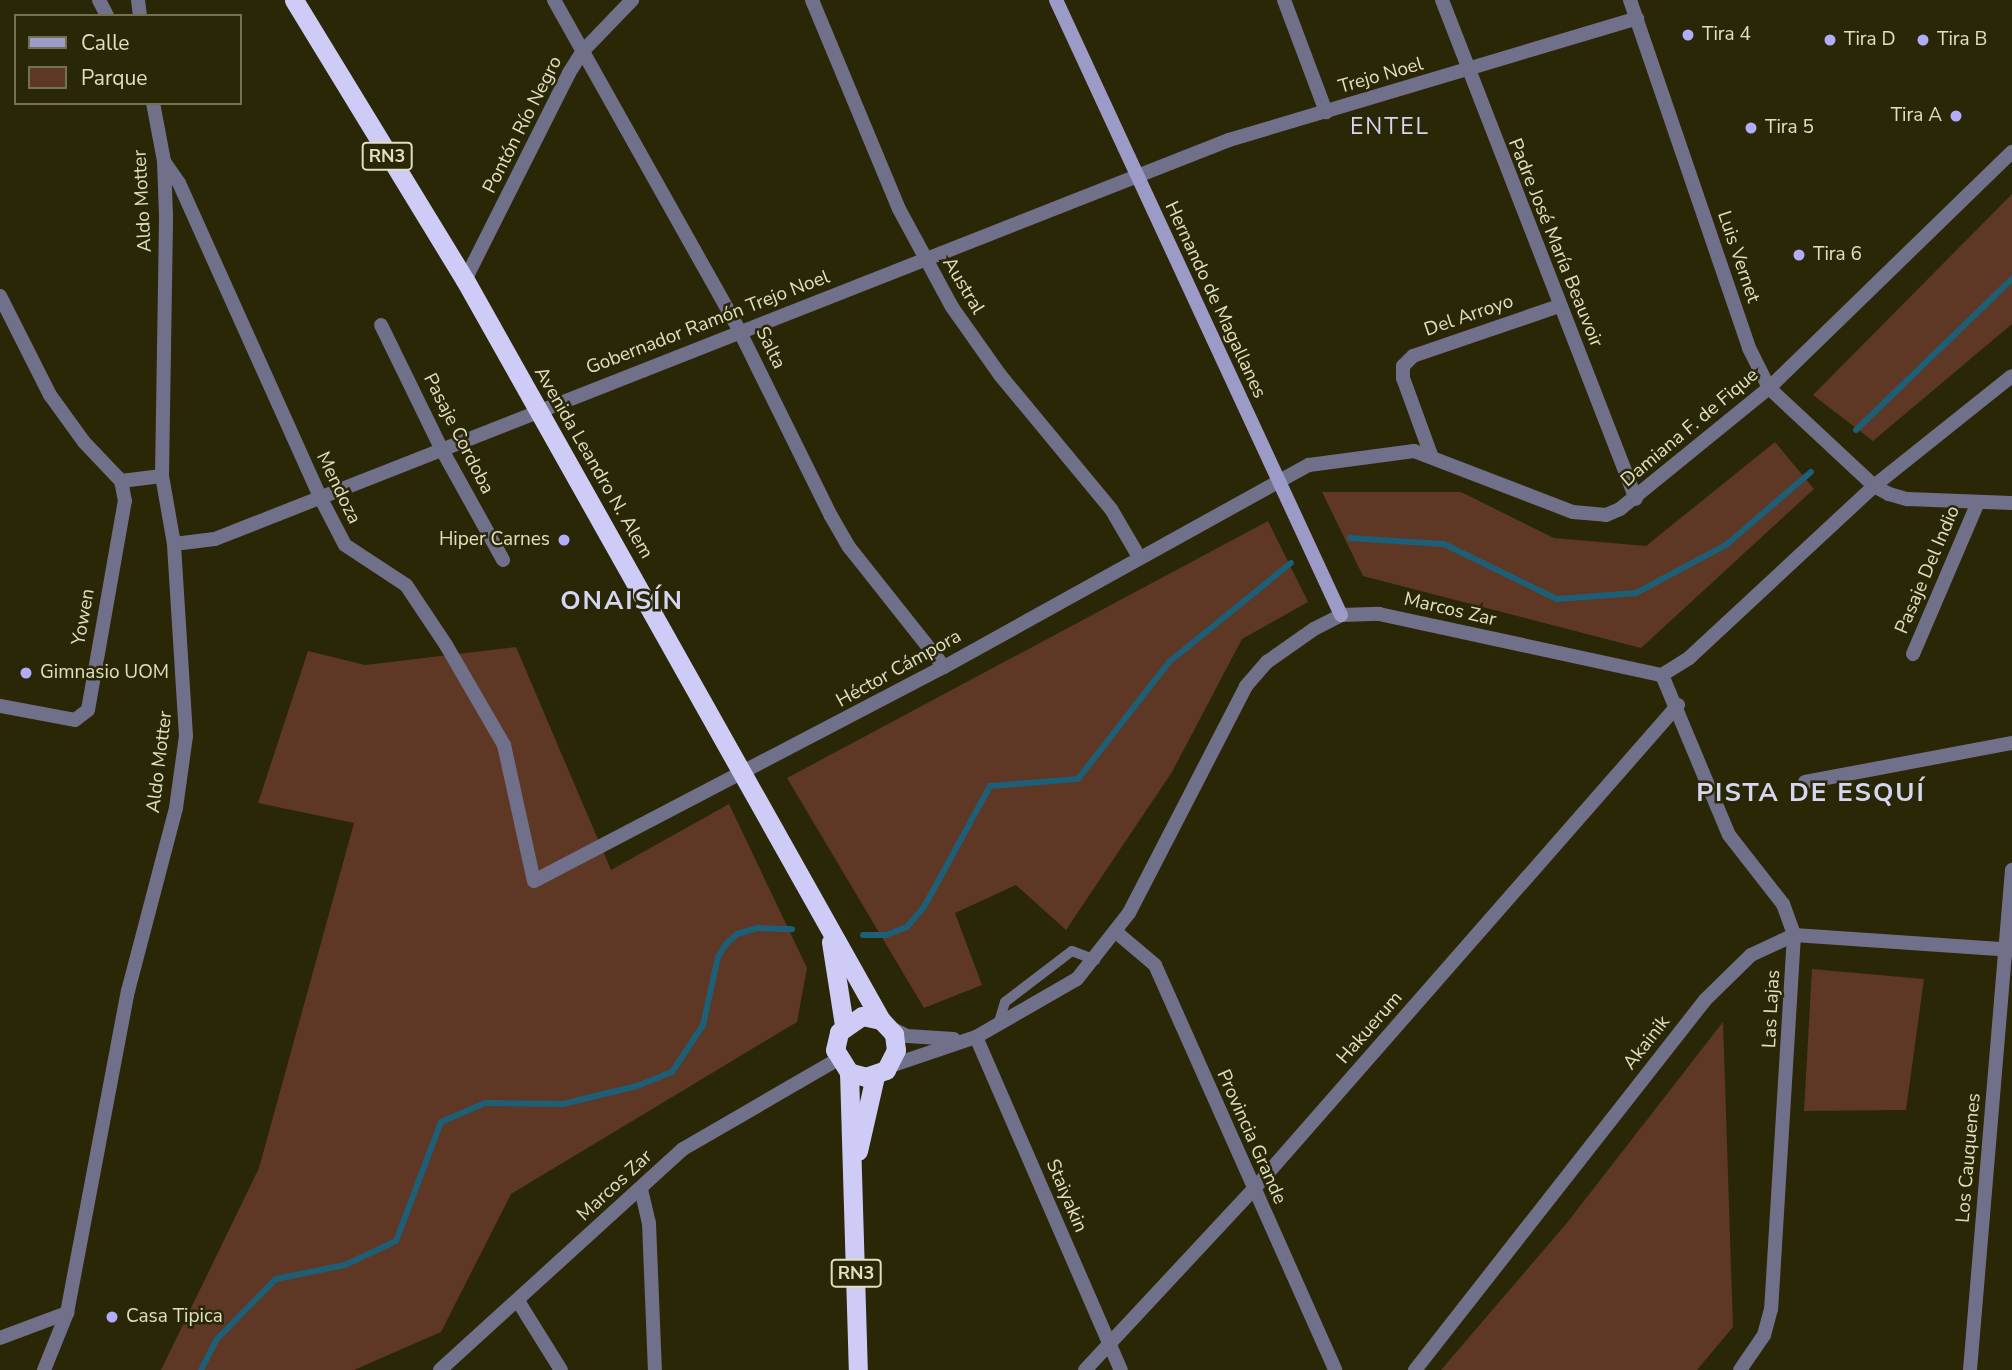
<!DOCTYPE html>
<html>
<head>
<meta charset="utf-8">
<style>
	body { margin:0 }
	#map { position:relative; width:2012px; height:1370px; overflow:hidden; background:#292706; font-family:"Nunito Sans",sans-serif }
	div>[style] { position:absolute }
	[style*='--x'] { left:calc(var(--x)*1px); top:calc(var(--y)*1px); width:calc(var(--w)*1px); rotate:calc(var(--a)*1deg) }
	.green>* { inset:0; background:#5e3725 }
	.stream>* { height:6px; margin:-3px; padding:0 3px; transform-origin:3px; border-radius:3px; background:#1d5f76 }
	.service>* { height:10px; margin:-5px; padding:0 5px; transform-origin:5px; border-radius:5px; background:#71708b }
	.pedestrian>* { height:14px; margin:-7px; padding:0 7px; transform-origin:7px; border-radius:7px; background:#71708b }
	.minor>* { height:14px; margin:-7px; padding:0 7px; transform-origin:7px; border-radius:7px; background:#71708b }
	.secondary>* { height:14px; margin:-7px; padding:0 7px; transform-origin:7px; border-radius:7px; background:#9c9ac6 }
	.trunk>* { height:19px; margin:-9.5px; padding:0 9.5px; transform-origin:9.5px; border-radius:9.5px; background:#ceccf6 }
	.dots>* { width:19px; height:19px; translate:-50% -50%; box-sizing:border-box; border:4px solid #292706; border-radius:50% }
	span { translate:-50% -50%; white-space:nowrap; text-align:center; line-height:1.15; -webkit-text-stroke:5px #292706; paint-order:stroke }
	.shield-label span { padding:2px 5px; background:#292706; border:2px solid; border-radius:5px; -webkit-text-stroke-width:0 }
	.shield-label { font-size:18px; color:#e0dfc0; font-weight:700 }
	.poi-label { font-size:19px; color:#e0dfc0 }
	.left { translate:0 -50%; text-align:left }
	.right { translate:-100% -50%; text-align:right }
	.street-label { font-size:19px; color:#e0dfc0 }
	.quarter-label { font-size:23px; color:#d6d6f3; letter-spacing:2px }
	.district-label { font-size:26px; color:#d6d6f3; font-weight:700; letter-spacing:2px }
	.legend { position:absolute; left:14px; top:14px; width:228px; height:91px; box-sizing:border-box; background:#292706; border:2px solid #727150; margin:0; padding:9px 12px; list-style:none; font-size:21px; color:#e0dfc0 }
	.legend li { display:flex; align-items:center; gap:14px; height:35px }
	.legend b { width:35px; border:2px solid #727150 }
</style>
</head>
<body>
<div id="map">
	<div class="green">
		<i style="clip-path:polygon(2012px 194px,2012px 324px,1873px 441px,1813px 395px)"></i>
		<i style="clip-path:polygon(1775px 442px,1814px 489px,1641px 648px,1363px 576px,1322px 492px,1461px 492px,1554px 538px,1646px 546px)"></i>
		<i style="clip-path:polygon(1268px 521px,1308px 602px,1242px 639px,1172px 772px,1066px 930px,1016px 885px,955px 913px,982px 985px,924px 1008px,787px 778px)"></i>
		<i style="clip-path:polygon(516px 647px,611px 870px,729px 804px,807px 968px,797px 1022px,511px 1194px,441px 1332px,354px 1370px,161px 1370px,259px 1168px,354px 823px,258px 803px,308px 651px,365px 665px)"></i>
		<i style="clip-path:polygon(1812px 969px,1924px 979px,1906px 1110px,1804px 1111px)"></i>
		<i style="clip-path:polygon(1723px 1022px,1733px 1327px,1697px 1370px,1441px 1370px,1566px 1224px)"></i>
	</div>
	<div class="stream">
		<i style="--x:1856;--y:430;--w:217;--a:-44.1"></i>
		<i style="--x:1350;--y:538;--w:94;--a:3.7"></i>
		<i style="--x:1444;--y:544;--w:126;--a:26"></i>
		<i style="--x:1557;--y:599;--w:79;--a:-4.3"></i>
		<i style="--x:1636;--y:593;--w:102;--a:-28.1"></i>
		<i style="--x:1726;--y:545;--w:112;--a:-40.7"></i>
		<i style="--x:863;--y:935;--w:23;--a:0"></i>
		<i style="--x:886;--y:935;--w:22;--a:-21"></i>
		<i style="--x:907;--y:927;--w:26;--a:-50"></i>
		<i style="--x:924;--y:907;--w:138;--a:-61.4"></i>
		<i style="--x:990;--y:786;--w:88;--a:-4.5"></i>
		<i style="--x:1078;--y:779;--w:148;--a:-52.1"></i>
		<i style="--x:1169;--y:662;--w:157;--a:-39.1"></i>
		<i style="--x:201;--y:1370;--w:34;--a:-63"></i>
		<i style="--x:216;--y:1340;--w:86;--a:-45.5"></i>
		<i style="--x:276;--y:1279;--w:70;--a:-11.5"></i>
		<i style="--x:345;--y:1265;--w:56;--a:-25.2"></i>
		<i style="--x:396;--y:1241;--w:127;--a:-69.3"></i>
		<i style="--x:441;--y:1122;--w:48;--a:-23.4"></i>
		<i style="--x:485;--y:1103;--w:78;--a:0.7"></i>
		<i style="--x:563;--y:1104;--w:76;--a:-13.7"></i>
		<i style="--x:637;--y:1086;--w:38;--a:-22"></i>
		<i style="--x:672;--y:1072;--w:56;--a:-56.6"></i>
		<i style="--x:703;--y:1025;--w:70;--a:-77.6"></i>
		<i style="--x:718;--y:957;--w:15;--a:-58"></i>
		<i style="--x:726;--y:944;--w:15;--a:-42"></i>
		<i style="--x:737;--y:934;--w:22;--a:-16"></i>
		<i style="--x:758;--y:928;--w:34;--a:2"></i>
	</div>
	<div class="service">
		<i style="--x:998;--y:1025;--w:24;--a:-73"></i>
		<i style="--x:1005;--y:1002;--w:84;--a:-37.3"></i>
		<i style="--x:1072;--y:951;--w:25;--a:21"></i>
	</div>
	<div class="pedestrian">
		<i style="--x:319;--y:495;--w:56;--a:62.5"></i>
		<i style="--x:345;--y:545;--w:73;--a:33.3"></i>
		<i style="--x:406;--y:585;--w:72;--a:56.3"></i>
		<i style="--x:446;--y:645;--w:116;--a:59.9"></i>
		<i style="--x:504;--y:745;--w:139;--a:77.6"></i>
	</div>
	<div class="minor">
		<i style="--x:99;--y:0;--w:18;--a:63"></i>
		<i style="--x:138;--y:0;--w:16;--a:83"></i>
		<i style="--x:554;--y:0;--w:378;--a:60.7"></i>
		<i style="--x:739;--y:330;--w:208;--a:63.7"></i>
		<i style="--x:831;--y:516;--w:36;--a:60"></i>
		<i style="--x:849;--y:547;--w:153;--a:51.6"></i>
		<i style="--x:812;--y:0;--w:226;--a:67.4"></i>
		<i style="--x:899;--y:209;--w:111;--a:61.6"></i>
		<i style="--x:952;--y:307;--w:83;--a:54.8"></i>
		<i style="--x:1000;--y:375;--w:174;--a:50.4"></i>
		<i style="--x:1111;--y:509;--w:56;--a:59.7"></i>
		<i style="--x:1284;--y:0;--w:120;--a:69.4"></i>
		<i style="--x:1442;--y:0;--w:535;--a:68.76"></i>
		<i style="--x:1630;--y:0;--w:368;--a:71.1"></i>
		<i style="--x:1749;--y:348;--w:45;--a:63.4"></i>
		<i style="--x:1769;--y:388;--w:144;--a:43"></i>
		<i style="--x:1874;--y:486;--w:17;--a:28"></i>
		<i style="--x:1889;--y:494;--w:19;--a:16"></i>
		<i style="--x:1907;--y:499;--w:105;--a:2.2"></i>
		<i style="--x:165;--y:163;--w:24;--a:55"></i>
		<i style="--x:179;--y:183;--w:342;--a:65.8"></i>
		<i style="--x:465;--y:280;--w:232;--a:-63.3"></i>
		<i style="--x:569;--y:73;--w:26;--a:-58"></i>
		<i style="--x:583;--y:51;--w:71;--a:-46.1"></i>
		<i style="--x:0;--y:296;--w:111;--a:63.2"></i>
		<i style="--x:50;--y:395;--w:58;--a:54.1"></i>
		<i style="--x:84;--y:442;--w:54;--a:46.5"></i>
		<i style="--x:121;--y:481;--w:41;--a:-7"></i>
		<i style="--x:381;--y:325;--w:137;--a:64"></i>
		<i style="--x:441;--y:448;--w:128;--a:61"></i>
		<i style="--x:1431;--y:455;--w:82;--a:-110"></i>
		<i style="--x:1403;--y:378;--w:12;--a:-90"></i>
		<i style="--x:1403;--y:366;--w:14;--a:-45"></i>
		<i style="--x:1413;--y:356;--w:154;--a:-18.9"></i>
		<i style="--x:174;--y:544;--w:41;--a:-7"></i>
		<i style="--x:215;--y:539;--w:1090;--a:-21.48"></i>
		<i style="--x:1229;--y:140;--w:426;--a:-16.6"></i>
		<i style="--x:1913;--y:654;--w:165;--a:-66.8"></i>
		<i style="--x:1662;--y:675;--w:173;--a:67.3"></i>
		<i style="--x:1729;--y:835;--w:88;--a:52"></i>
		<i style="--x:1783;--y:904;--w:33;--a:70"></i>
		<i style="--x:1794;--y:935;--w:375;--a:93.5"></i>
		<i style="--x:1771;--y:1309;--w:27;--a:105"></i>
		<i style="--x:1764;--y:1335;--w:42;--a:124.4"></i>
		<i style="--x:0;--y:706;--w:76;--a:10.6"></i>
		<i style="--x:75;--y:720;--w:16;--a:-38"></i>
		<i style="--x:88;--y:710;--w:212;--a:-80"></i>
		<i style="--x:125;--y:501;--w:20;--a:-101"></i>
		<i style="--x:1805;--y:782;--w:211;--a:-10.7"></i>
		<i style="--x:534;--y:881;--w:462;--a:-27.6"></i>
		<i style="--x:944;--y:667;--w:417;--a:-29"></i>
		<i style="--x:1309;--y:465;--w:106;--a:-7.6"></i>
		<i style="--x:1414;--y:451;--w:170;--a:21"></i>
		<i style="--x:1573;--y:512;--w:33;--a:5"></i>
		<i style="--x:1606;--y:515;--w:15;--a:-23"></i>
		<i style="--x:1620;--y:509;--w:192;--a:-39.1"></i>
		<i style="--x:1769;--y:388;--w:339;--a:-44.2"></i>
		<i style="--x:1116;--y:932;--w:51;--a:40.2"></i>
		<i style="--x:1155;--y:965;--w:443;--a:66"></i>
		<i style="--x:889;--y:1027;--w:20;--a:27"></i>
		<i style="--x:907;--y:1036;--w:47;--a:3.7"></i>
		<i style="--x:976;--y:1037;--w:363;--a:66.5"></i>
		<i style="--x:890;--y:1066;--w:91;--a:-18.6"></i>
		<i style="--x:976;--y:1037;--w:116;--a:-29.9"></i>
		<i style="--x:1077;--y:979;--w:84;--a:-51.8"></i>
		<i style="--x:1129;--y:913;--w:255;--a:-62.7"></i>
		<i style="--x:1246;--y:686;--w:32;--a:-49"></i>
		<i style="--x:1267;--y:662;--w:57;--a:-35.1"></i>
		<i style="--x:1314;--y:629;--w:30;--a:-27"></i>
		<i style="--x:1341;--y:615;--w:38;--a:-2"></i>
		<i style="--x:1379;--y:614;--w:289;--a:12.2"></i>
		<i style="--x:1662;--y:675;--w:32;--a:-32"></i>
		<i style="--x:1689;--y:658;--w:253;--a:-42.9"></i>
		<i style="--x:1874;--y:486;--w:176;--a:-38.6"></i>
		<i style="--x:641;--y:1189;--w:35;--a:77"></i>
		<i style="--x:649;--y:1223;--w:147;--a:87.7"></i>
		<i style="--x:518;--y:1301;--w:81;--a:58.1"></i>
		<i style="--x:0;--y:1338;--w:72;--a:-20.5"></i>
		<i style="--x:44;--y:1370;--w:61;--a:-68"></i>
		<i style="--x:67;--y:1313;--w:328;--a:-79.3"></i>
		<i style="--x:128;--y:991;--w:189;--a:-75.3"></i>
		<i style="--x:176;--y:808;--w:73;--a:-82.1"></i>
		<i style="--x:186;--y:736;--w:192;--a:-93.6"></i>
		<i style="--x:174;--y:544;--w:69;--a:-100"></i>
		<i style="--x:162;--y:476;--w:260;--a:-89.1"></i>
		<i style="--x:166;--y:216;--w:55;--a:-92.1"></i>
		<i style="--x:164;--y:161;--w:59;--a:-100.7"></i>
		<i style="--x:440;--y:1370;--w:328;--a:-42.3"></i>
		<i style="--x:683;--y:1149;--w:179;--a:-30.1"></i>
		<i style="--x:1085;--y:1370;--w:246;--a:-47"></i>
		<i style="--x:1253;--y:1190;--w:645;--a:-48.77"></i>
		<i style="--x:1415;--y:1370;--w:470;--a:-51.9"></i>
		<i style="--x:1705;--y:1000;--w:64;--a:-44.4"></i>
		<i style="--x:1751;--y:955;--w:47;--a:-24.9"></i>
		<i style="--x:1794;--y:935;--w:219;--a:3.9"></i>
		<i style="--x:1970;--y:1370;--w:502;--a:-85.2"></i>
	</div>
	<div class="secondary">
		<i style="--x:1056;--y:0;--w:678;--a:65.14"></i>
	</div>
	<div class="trunk">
		<i style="--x:294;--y:0;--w:328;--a:58.6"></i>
		<i style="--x:465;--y:280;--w:849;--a:60.66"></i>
		<i style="--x:881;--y:1020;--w:19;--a:47"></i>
		<i style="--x:894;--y:1034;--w:16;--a:83"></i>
		<i style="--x:896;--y:1050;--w:22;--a:117"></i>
		<i style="--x:886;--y:1070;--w:21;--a:161"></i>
		<i style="--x:866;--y:1077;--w:18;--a:-164"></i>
		<i style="--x:849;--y:1072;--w:26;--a:-122"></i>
		<i style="--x:835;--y:1050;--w:18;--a:-77"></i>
		<i style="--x:839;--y:1032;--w:28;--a:-35"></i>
		<i style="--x:862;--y:1016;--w:19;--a:12"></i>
		<i style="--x:831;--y:942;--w:84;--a:81.1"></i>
		<i style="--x:849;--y:1072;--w:298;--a:88.3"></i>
		<i style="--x:858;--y:1151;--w:77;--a:-77.2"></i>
	</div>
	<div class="dots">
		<i style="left:1688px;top:35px;background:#b1adfa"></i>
		<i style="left:1830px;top:40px;background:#b1adfa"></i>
		<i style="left:1923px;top:40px;background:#b1adfa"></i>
		<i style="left:1956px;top:116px;background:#b1adfa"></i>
		<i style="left:1751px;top:128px;background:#b1adfa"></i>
		<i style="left:1799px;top:255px;background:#b1adfa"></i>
		<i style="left:564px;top:540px;background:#b1adfa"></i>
		<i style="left:26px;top:673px;background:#b1adfa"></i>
		<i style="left:112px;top:1317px;background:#b1adfa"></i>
	</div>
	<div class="shield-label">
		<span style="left:387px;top:156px">RN3</span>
		<span style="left:856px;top:1273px">RN3</span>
	</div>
	<div class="poi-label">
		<span class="left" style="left:1702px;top:35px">Tira 4</span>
		<span class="left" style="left:1844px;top:40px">Tira D</span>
		<span class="left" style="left:1937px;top:40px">Tira B</span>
		<span class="right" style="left:1942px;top:116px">Tira A</span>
		<span class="left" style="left:1765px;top:128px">Tira 5</span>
		<span class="left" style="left:1813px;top:255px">Tira 6</span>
		<span class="right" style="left:550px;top:540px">Hiper Carnes</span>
		<span class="left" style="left:40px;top:673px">Gimnasio UOM</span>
		<span class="left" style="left:126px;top:1317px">Casa Tipica</span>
	</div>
	<div class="street-label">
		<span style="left:1381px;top:76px;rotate:-16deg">Trejo Noel</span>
		<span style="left:523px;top:125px;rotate:-63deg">Pontón Río Negro</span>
		<span style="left:143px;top:201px;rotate:-93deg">Aldo Motter</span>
		<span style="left:1555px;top:243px;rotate:68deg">Padre José María Beauvoir</span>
		<span style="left:1738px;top:257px;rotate:71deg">Luis Vernet</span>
		<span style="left:963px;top:286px;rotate:59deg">Austral</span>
		<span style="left:1215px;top:300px;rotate:65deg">Hernando de Magallanes</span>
		<span style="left:1469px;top:316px;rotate:-19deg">Del Arroyo</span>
		<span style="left:708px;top:323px;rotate:-21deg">Gobernador Ramón Trejo Noel</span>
		<span style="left:770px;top:348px;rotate:64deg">Salta</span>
		<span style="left:1690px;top:428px;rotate:-40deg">Damiana F. de Fique</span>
		<span style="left:458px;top:434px;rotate:63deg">Pasaje Cordoba</span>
		<span style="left:593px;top:463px;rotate:60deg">Avenida Leandro N. Alem</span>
		<span style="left:338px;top:488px;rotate:64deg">Mendoza</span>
		<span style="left:1928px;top:570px;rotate:-67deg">Pasaje Del Indio</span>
		<span style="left:1450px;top:610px;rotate:13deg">Marcos Zar</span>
		<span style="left:84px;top:617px;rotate:-80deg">Yowen</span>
		<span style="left:899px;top:669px;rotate:-29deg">Héctor Cámpora</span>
		<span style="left:160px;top:762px;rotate:-83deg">Aldo Motter</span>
		<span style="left:1772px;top:1009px;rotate:-87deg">Las Lajas</span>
		<span style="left:1370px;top:1028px;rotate:-49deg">Hakuerum</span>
		<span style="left:1647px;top:1043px;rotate:-52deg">Akainik</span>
		<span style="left:1251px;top:1137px;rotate:66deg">Provincia Grande</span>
		<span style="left:1969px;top:1158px;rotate:-85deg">Los Cauquenes</span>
		<span style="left:615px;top:1186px;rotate:-43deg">Marcos Zar</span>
		<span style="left:1066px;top:1196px;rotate:67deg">Staiyakin</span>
	</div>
	<div class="quarter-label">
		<span style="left:1390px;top:127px">ENTEL</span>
	</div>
	<div class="district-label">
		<span style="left:622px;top:601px">ONAISÍN</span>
		<span style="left:1811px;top:793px">PISTA DE ESQUÍ</span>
	</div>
	<ul class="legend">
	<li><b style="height:9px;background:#9c9ac6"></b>Calle</li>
	<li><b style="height:19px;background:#5e3725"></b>Parque</li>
	</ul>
</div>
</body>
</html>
